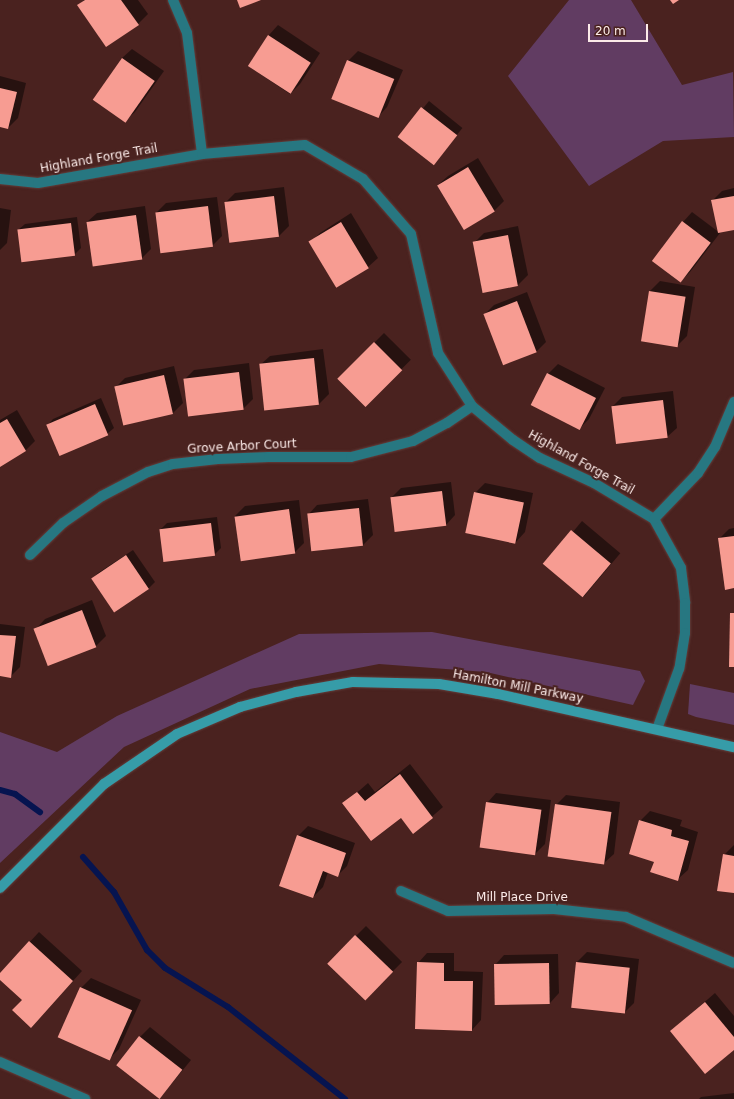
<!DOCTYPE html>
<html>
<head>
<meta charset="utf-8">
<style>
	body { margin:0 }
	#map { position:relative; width:734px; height:1099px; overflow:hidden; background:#4a221f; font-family:"DejaVu Sans",sans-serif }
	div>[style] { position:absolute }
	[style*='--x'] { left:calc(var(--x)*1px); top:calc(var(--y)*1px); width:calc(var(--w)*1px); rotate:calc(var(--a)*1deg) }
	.green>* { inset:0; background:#613c62 }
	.shadow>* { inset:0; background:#0007; transform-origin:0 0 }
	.stream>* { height:6px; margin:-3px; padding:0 3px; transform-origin:3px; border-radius:3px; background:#061450 }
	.building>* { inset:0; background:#f79c92; transform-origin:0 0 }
	.roads { filter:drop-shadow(0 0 1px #633e3b) drop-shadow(0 0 1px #633e3b) }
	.street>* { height:10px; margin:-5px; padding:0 5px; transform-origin:5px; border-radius:5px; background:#277781 }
	.secondary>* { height:10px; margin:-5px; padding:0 5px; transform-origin:5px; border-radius:5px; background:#369ca8 }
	span { translate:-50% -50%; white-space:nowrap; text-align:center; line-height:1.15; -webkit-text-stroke:4px #4a221f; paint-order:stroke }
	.street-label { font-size:12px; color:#fcebe9 }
	.scale { position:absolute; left:588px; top:24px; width:60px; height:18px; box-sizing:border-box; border:2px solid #fcebe9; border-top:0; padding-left:5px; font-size:12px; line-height:14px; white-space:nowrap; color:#fcebe9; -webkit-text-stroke:3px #4a221f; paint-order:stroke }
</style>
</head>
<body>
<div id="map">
	<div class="green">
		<i style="clip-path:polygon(569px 0,631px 0,682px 85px,733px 72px,734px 137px,663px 141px,589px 186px,508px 76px)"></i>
		<i style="clip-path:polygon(432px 632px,640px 671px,645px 681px,633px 705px,486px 672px,379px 664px,250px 689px,124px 747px,0 863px,0 732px,57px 752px,117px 716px,299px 634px)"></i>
		<i style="clip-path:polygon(690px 684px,734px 693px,734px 725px,696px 717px,688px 714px)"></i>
	</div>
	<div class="shadow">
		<i style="clip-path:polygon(84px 0,138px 0,148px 14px,138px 24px,78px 6px)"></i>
		<i style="clip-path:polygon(278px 25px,320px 53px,300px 84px,290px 94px,248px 66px,269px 35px)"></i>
		<i style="clip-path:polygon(132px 49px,164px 71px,135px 112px,125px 121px,122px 58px)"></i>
		<i style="clip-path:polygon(358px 51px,403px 70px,387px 107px,378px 117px,348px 61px)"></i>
		<i style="clip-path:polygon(0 76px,26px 83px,18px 118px,8px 128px,0 126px)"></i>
		<i style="left:429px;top:101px;width:43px;height:47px;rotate:39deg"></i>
		<i style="clip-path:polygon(478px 158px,504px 201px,494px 211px,438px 185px,448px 176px)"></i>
		<i style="clip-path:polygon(284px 187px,289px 226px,279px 236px,225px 203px,235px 193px)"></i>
		<i style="clip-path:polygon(734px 188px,734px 229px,712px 201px,722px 191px)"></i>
		<i style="clip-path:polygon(217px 197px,222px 236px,212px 246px,156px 213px,166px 203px)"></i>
		<i style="clip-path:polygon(145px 206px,151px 249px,141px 259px,87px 222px,97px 213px)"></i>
		<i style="clip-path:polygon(0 208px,11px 210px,7px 243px,0 250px)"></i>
		<i style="clip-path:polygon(692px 212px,720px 233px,690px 272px,680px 282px,683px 222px)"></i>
		<i style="clip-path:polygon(351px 213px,378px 258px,368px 267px,310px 243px,320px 233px)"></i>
		<i style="clip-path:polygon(77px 217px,81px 248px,74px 255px,18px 230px,25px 224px)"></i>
		<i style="clip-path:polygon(518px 226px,528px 275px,518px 285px,483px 292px,474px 243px,484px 233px)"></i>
		<i style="clip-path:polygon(660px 281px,695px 287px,687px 336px,677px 346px,650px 291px)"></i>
		<i style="clip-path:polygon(527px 292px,546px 342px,536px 352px,484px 315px,494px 305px)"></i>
		<i style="left:384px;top:333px;width:38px;height:64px;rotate:45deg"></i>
		<i style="clip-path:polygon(323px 349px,329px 394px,319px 404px,260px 365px,270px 356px)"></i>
		<i style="clip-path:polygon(249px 363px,253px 399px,243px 409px,184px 380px,194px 370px)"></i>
		<i style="clip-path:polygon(558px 364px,605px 388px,589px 419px,579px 429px,548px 374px)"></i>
		<i style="clip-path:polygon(174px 366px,183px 403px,173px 413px,124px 425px,115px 388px,125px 378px)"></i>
		<i style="clip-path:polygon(673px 391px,677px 428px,667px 437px,616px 444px,612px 407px,622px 397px)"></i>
		<i style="clip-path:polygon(101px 398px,114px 428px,107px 434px,47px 426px,53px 419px)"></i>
		<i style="clip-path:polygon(17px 410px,35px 441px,25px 451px,0 466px,0 420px)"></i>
		<i style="clip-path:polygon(451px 482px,455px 515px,446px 525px,391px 498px,401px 488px)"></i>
		<i style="clip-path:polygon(485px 483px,533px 493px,525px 532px,516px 542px,475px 493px)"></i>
		<i style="clip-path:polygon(368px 499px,373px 535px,363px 545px,312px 551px,308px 515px,317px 505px)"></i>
		<i style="clip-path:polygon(299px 500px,304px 543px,294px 553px,235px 516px,245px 506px)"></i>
		<i style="clip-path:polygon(217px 517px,221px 548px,214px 555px,160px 530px,167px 523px)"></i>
		<i style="left:582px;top:521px;width:50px;height:57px;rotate:40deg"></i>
		<i style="clip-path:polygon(734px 528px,734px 587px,719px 539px,729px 529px)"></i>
		<i style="clip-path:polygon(133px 550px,155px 582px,148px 589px,92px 580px,98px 573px)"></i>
		<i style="clip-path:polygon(92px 600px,106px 636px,96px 646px,50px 664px,36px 629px,45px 619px)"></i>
		<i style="clip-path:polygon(0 624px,25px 627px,20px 667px,10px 677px,0 675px)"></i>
		<i style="clip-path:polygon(410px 764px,443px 807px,413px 833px,401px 817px,344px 804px,368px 783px,375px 792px)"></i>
		<i style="clip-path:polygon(496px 793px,551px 800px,545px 844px,535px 854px,481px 847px,487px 803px)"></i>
		<i style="clip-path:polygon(566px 795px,620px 802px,614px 854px,604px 863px,556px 805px)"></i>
		<i style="clip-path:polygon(650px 811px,682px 820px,680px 826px,698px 832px,688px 870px,678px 879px,655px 861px,640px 821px)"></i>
		<i style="clip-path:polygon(308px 826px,355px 843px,347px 866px,337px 876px,328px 872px,323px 887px,313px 897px,298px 836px)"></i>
		<i style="clip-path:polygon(734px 845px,734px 892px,724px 855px)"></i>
		<i style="left:366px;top:926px;width:51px;height:53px;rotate:45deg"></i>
		<i style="clip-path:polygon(39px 932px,82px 971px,41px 1016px,0 979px,0 974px)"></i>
		<i style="clip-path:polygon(587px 952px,639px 959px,634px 1003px,624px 1013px,577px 962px)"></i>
		<i style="clip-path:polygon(427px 953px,454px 953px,454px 971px,483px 972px,481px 1020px,472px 1030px,418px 963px)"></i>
		<i style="clip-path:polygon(558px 954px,559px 993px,550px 1003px,495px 965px,504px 955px)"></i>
		<i style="clip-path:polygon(91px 978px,141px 1000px,119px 1049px,109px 1059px,81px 988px)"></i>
		<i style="clip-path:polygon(715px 993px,734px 1016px,734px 1048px,671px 1031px)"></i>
		<i style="clip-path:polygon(150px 1027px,191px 1060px,160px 1098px,140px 1037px)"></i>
		<i style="clip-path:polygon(734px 1093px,734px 1099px,699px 1099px,701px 1097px)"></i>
	</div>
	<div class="stream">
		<i style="--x:0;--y:790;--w:16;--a:15"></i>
		<i style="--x:15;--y:794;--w:31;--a:36"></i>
		<i style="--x:83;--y:857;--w:47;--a:48.5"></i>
		<i style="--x:114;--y:892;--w:67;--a:60.4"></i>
		<i style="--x:147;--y:950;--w:25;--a:45"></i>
		<i style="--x:165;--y:968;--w:74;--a:31.8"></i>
		<i style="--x:228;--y:1007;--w:149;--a:38.2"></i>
	</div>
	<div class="building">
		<i style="clip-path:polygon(85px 0,121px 0,139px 25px,106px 47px,77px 5px)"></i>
		<i style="clip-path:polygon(237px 0,261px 0,240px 8px)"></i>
		<i style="clip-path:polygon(670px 0,679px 0,673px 4px)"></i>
		<i style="left:268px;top:35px;width:51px;height:37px;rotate:33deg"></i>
		<i style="left:122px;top:58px;width:40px;height:51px;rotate:35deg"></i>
		<i style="left:347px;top:60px;width:51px;height:42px;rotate:22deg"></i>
		<i style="clip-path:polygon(0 88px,17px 92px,8px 129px,0 127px)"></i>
		<i style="left:421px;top:107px;width:46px;height:38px;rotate:38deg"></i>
		<i style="left:468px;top:167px;width:52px;height:36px;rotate:59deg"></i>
		<i style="left:274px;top:196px;width:41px;height:50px;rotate:83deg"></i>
		<i style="clip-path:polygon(734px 196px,734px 230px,718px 233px,711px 200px)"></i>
		<i style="left:208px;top:206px;width:41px;height:53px;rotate:83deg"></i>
		<i style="left:136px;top:215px;width:45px;height:50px;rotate:82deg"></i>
		<i style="left:682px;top:221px;width:36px;height:50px;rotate:37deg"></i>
		<i style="left:341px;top:222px;width:54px;height:38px;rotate:59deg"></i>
		<i style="left:71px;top:223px;width:33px;height:54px;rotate:83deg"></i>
		<i style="left:508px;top:235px;width:52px;height:36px;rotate:79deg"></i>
		<i style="left:649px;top:291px;width:37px;height:51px;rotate:9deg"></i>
		<i style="left:517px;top:301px;width:55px;height:36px;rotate:69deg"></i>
		<i style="left:374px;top:342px;width:40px;height:52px;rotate:45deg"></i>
		<i style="left:314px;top:358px;width:47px;height:55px;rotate:84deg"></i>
		<i style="left:239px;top:372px;width:38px;height:56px;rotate:83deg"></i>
		<i style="left:547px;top:373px;width:55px;height:36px;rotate:27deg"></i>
		<i style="left:164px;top:375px;width:40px;height:51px;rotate:77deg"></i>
		<i style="left:663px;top:400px;width:38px;height:52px;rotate:83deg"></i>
		<i style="left:95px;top:404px;width:34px;height:53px;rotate:67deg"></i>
		<i style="clip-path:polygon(7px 419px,26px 451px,0 467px,0 423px)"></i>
		<i style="left:442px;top:491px;width:35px;height:52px;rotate:83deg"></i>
		<i style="left:474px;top:492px;width:51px;height:42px;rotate:12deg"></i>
		<i style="left:359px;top:508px;width:38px;height:52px;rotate:84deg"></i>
		<i style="left:289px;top:509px;width:45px;height:55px;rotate:82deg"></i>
		<i style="left:211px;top:523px;width:33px;height:52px;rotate:83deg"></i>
		<i style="left:571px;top:530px;width:52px;height:44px;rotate:40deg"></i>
		<i style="clip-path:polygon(734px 536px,734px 588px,725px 590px,718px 538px)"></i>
		<i style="left:126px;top:555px;width:41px;height:42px;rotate:56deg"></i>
		<i style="left:82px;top:610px;width:40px;height:52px;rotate:69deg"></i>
		<i style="clip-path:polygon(730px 613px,734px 613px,734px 667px,729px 667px)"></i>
		<i style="clip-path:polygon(0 635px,16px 636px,11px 678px,0 676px)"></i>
		<i style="clip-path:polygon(400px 774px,433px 818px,413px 834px,401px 818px,371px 841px,342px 803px,357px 792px,365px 801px)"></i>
		<i style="left:486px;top:802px;width:56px;height:46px;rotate:8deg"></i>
		<i style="left:555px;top:804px;width:57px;height:53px;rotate:8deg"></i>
		<i style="clip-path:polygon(639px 820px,672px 830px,671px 836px,689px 841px,678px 881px,650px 872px,654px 862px,629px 854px)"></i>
		<i style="clip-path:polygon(297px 835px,346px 853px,338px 877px,323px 871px,313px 898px,279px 886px)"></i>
		<i style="clip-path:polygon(723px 854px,734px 856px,734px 893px,717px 891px)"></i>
		<i style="left:355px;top:935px;width:53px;height:40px;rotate:44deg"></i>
		<i style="clip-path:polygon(29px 941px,73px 981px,31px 1028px,12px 1010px,22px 1000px,0 980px,0 973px)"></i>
		<i style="clip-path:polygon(417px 962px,444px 963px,444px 981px,473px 981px,472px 1031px,415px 1029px)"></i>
		<i style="left:576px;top:962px;width:54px;height:46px;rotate:6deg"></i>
		<i style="left:549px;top:963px;width:41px;height:55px;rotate:89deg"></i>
		<i style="left:80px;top:987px;width:57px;height:55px;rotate:24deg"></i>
		<i style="clip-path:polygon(705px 1002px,734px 1037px,734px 1050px,705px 1074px,670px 1031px)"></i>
		<i style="left:139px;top:1036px;width:55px;height:37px;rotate:38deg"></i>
	</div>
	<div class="roads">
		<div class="street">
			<i style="--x:173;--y:0;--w:36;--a:67"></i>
			<i style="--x:187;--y:33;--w:122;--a:82.9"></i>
			<i style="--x:0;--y:179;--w:38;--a:6"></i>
			<i style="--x:38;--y:183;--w:167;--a:-10"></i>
			<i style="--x:202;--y:154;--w:103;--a:-5"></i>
			<i style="--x:305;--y:145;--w:67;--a:30.4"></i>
			<i style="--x:363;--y:179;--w:73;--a:48.9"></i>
			<i style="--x:411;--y:234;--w:122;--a:77.2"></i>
			<i style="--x:438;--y:353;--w:63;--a:57.3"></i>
			<i style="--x:472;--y:406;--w:53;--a:39.7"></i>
			<i style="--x:513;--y:440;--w:32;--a:34"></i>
			<i style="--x:540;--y:458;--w:60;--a:24.8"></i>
			<i style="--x:594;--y:483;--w:70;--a:31"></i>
			<i style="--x:654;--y:519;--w:56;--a:61.1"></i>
			<i style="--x:681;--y:568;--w:35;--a:83"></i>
			<i style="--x:685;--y:603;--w:30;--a:90"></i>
			<i style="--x:685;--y:633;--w:36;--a:99"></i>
			<i style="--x:679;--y:669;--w:64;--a:110.1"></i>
			<i style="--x:654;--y:519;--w:64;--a:-46.3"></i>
			<i style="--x:698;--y:473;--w:31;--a:-57"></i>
			<i style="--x:715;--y:447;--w:49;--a:-67.1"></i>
			<i style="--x:30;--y:555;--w:46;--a:-44.1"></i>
			<i style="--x:63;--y:523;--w:47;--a:-34.7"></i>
			<i style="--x:102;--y:496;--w:52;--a:-27.6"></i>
			<i style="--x:148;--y:472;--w:26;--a:-18"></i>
			<i style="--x:173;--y:464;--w:45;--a:-6.3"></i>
			<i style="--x:218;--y:459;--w:51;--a:-2.2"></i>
			<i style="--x:269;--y:457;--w:82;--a:0"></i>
			<i style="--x:351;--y:457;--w:64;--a:-14.5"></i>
			<i style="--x:413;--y:441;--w:38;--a:-28"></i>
			<i style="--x:447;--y:423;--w:30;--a:-34"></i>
			<i style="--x:401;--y:891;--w:51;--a:23.1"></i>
			<i style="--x:448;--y:911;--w:106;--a:-1.1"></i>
			<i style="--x:554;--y:909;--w:72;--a:6.3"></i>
			<i style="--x:626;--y:917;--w:117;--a:23.1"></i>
			<i style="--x:0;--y:1062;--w:93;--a:23.5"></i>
		</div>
		<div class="secondary">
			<i style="--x:0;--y:888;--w:147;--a:-45"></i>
			<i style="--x:104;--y:784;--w:88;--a:-34.4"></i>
			<i style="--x:177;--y:734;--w:69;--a:-23.2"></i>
			<i style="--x:240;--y:707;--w:58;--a:-15"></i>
			<i style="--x:296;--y:692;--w:58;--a:-10"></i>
			<i style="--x:353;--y:682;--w:86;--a:1.3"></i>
			<i style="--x:439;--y:684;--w:60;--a:9.6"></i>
			<i style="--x:498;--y:694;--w:242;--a:12.7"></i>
		</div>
	</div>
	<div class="street-label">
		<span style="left:99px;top:159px;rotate:-10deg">Highland Forge Trail</span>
		<span style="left:242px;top:447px;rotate:-3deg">Grove Arbor Court</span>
		<span style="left:581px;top:463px;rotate:29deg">Highland Forge Trail</span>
		<span style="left:518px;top:687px;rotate:11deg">Hamilton Mill Parkway</span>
		<span style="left:522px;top:898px">Mill Place Drive</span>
	</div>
	<div class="scale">20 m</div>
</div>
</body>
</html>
